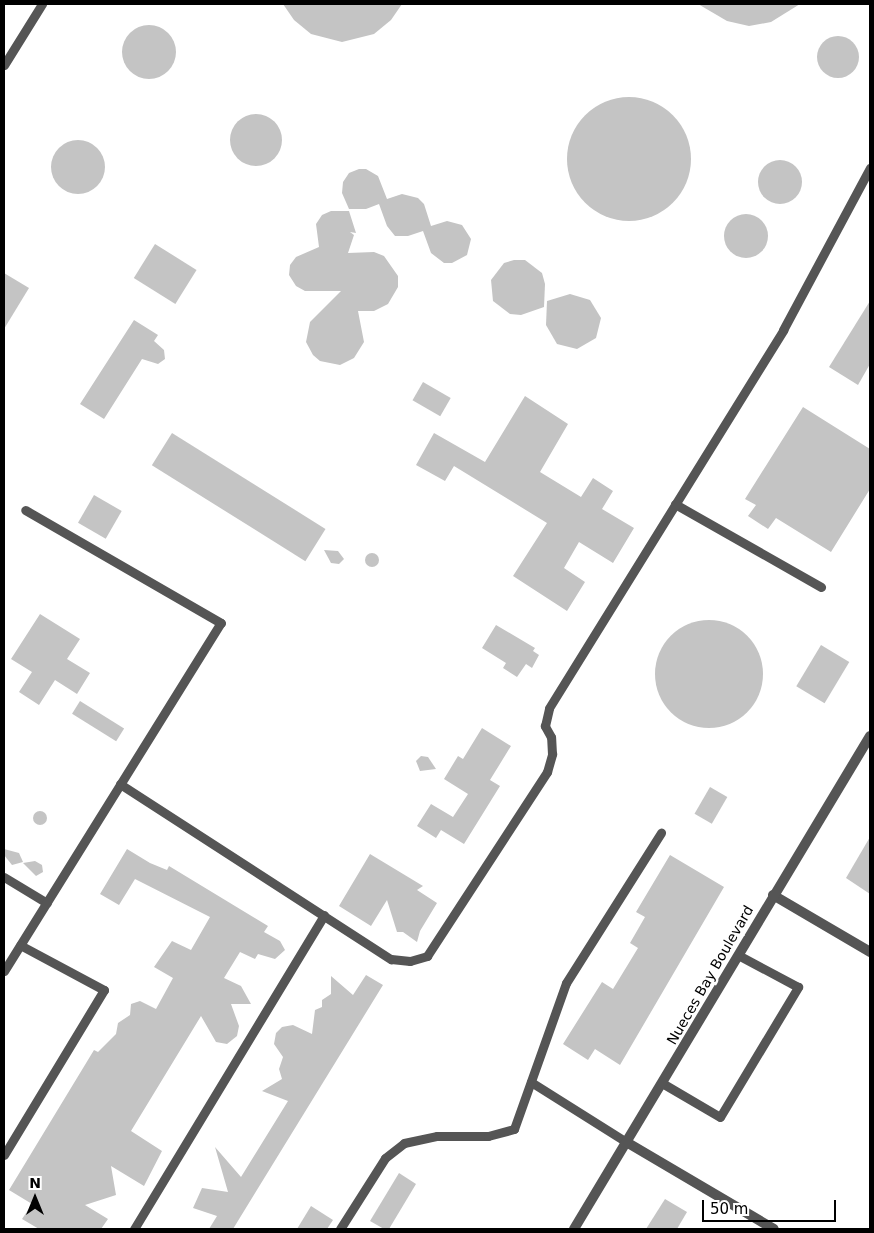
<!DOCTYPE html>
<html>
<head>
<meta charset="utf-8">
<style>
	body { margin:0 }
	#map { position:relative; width:874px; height:1233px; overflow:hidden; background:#fff; font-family:"DejaVu Sans",sans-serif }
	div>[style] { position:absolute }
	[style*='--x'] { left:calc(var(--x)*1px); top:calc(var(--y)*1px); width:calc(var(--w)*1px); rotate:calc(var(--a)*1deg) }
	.building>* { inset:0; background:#c4c4c4; transform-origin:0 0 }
	.round { border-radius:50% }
	.service>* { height:9px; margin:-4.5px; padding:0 4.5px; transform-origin:4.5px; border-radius:4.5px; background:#555 }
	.minor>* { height:10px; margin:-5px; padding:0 5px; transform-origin:5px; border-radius:5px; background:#555 }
	.tertiary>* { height:10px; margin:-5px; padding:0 5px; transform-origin:5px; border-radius:5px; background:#555 }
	span { translate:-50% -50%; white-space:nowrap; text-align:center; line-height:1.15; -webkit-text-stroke:5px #fff; paint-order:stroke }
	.street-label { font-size:14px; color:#000 }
	.frame { position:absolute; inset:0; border:5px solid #000; pointer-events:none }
	.north { position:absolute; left:10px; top:1173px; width:50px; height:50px; -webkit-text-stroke:4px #fff; paint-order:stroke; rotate:0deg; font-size:14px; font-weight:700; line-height:20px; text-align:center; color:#000 }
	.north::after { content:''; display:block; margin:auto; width:18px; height:22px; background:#000; clip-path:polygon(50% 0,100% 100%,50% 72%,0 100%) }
	.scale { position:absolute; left:702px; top:1200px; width:134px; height:22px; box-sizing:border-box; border:2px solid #000; border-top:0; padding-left:6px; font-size:15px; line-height:18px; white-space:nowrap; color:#000; -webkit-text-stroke:4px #fff; paint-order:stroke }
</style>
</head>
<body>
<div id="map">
	<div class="building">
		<i style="clip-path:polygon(283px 4px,402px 4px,391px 20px,374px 34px,342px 42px,311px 34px,294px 20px)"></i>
		<i style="clip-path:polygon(698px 4px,800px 4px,771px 22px,749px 26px,727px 21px)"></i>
		<i class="round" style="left:122px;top:25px;width:54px;height:54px"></i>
		<i class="round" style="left:817px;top:36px;width:42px;height:42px"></i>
		<i class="round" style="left:567px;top:97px;width:124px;height:124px"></i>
		<i class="round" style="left:230px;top:114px;width:52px;height:52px"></i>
		<i class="round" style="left:51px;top:140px;width:54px;height:54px"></i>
		<i class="round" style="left:758px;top:160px;width:44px;height:44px"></i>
		<i style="clip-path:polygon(359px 169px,366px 169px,378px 176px,387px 199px,402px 194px,418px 198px,424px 204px,431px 226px,447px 221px,462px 225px,471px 239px,467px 255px,452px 263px,444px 263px,431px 253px,423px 231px,408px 236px,395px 236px,387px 226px,379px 204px,366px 209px,349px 209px,342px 193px,343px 182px,349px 173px)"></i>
		<i style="clip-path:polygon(331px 211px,349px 211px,356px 233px,350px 232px,354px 235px,348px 253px,374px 252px,384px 256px,398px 276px,398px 287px,388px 304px,374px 311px,358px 311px,364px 342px,354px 358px,340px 365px,320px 361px,313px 355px,306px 342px,310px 322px,341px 291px,305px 291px,296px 286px,289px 275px,290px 265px,296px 257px,319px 247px,316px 224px,322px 215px)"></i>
		<i class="round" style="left:724px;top:214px;width:44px;height:44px"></i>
		<i style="left:155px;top:244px;width:49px;height:40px;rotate:32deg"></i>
		<i style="clip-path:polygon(514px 260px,525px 260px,542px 273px,545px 284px,544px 307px,521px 315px,510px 314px,493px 301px,491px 280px,504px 263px)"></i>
		<i style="clip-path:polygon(4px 273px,29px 288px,4px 329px)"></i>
		<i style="clip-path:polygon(570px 294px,590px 300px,601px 318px,596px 338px,577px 349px,557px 344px,546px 325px,547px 301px)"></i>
		<i style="clip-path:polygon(870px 301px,870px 364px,858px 385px,829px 367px)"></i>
		<i style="clip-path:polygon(134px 320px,158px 335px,154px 341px,164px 350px,165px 359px,158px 364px,142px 359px,104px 419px,80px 404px)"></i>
		<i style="left:423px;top:382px;width:32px;height:21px;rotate:30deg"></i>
		<i style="clip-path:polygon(525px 396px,568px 424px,540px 472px,581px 497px,593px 478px,613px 491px,602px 509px,634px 528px,613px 563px,579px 542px,564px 568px,585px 582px,567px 611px,513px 576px,547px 523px,454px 466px,445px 481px,416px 465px,434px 433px,485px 462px)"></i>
		<i style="clip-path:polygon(803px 407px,870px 449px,870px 489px,831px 552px,776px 518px,768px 529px,748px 516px,756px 505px,745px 499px)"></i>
		<i style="left:172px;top:433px;width:181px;height:38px;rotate:32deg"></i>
		<i style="left:94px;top:495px;width:32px;height:32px;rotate:30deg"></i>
		<i style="clip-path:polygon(324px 550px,338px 551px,344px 559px,339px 564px,331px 563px)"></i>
		<i class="round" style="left:365px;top:553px;width:14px;height:14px"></i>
		<i style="clip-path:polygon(40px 614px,80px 639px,67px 659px,90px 673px,77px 694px,55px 680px,39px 705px,19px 692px,32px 672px,11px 659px)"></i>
		<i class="round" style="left:655px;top:620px;width:108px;height:108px"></i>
		<i style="clip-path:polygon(496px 625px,535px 648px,533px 651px,539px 655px,532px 668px,526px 664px,517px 677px,503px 668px,506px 663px,482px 648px)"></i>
		<i style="left:821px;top:645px;width:33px;height:48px;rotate:31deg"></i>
		<i style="left:80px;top:701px;width:52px;height:15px;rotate:32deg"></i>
		<i style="clip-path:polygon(482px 728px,511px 746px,490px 780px,500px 786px,464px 844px,441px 830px,436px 838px,417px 826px,431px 804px,453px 817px,468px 794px,444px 779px,458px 756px,463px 759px)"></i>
		<i style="clip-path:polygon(421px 756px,428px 757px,436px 769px,420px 771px,416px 761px)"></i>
		<i style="left:710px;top:787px;width:20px;height:31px;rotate:30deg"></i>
		<i class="round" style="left:33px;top:811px;width:14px;height:14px"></i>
		<i style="clip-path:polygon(870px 837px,870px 894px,846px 878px)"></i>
		<i style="clip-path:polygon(4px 849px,19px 853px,23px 862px,12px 865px,4px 855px)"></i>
		<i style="clip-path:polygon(127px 849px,150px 863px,167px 870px,169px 866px,268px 926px,264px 932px,280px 941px,285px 950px,275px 959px,258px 954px,255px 959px,240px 952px,224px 978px,241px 986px,251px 1004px,231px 1004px,239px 1026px,237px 1036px,227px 1044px,216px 1042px,201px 1016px,131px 1131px,162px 1151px,144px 1186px,111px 1166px,116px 1195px,85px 1205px,108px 1219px,101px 1229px,39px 1229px,22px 1219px,32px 1204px,9px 1190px,94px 1050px,98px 1052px,116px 1034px,118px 1023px,130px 1015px,131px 1004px,140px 1001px,156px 1009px,173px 978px,154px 967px,172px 941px,191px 950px,210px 917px,135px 879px,119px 905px,100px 894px)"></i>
		<i style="clip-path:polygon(370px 854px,423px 886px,417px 890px,437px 903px,420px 931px,417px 942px,403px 932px,397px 932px,387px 900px,371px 926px,339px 906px)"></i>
		<i style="clip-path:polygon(670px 855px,724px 887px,620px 1065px,595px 1049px,588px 1060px,563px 1044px,602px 982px,613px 989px,638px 948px,630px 943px,645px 917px,636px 912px)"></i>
		<i style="clip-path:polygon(35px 861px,42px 865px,43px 872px,36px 876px,23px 863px)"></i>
		<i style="clip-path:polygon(366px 975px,383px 985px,233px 1229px,209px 1229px,217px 1216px,193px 1208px,202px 1188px,228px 1192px,215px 1147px,241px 1177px,288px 1101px,262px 1091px,282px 1079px,279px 1069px,283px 1057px,274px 1044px,276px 1033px,282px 1027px,293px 1025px,312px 1034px,315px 1010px,322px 1007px,322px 1000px,331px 994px,331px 976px,353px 995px)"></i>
		<i style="clip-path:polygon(399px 1173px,416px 1184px,389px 1229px,384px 1229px,370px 1221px)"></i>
		<i style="clip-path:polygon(665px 1199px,687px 1212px,677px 1229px,646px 1229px)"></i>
		<i style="clip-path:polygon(311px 1206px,333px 1220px,327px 1229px,297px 1229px)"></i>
	</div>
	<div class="service">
		<i style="--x:4;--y:65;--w:72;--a:-58.1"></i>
		<i style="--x:675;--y:504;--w:168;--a:29.6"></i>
		<i style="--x:120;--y:784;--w:323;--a:32.9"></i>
		<i style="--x:391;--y:959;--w:19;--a:6"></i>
		<i style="--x:410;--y:961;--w:18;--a:-16"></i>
		<i style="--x:427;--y:956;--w:220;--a:-56.9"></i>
		<i style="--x:547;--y:772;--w:19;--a:-74"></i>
		<i style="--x:552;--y:754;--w:17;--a:-93"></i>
		<i style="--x:551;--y:737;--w:13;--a:-119"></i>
		<i style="--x:545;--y:726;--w:18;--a:-77"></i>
		<i style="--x:549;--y:708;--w:445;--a:-58.2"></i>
		<i style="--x:783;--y:330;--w:184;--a:-61.8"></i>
		<i style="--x:4;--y:877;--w:50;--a:31.2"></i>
		<i style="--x:4;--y:971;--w:410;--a:-58.1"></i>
		<i style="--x:221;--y:623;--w:226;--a:-150"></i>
		<i style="--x:531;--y:1082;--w:115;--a:32.2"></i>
		<i style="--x:662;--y:1083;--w:67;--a:30.4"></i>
		<i style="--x:720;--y:1117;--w:152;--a:-59"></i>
		<i style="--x:798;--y:987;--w:68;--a:-151.9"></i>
		<i style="--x:4;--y:1155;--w:193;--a:-58.8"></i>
		<i style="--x:104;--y:990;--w:95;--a:-151.8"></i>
		<i style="--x:134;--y:1229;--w:367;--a:-58.8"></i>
		<i style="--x:340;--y:1229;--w:84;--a:-57.6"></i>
		<i style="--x:385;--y:1158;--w:24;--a:-38"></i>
		<i style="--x:404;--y:1143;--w:34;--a:-12"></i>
		<i style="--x:437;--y:1136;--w:51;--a:0"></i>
		<i style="--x:488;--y:1136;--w:27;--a:-15"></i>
		<i style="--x:514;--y:1129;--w:155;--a:-70.4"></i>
		<i style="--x:566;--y:983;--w:178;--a:-57.7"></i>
	</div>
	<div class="minor">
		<i style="--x:773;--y:895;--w:113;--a:30.4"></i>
		<i style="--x:628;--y:1143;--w:169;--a:30.5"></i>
	</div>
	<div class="tertiary">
		<i style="--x:574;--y:1229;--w:575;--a:-59.02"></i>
	</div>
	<div class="street-label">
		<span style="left:710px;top:975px;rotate:-60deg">Nueces Bay Boulevard</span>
	</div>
	<div class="frame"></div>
	<div class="north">N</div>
	<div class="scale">50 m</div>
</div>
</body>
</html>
